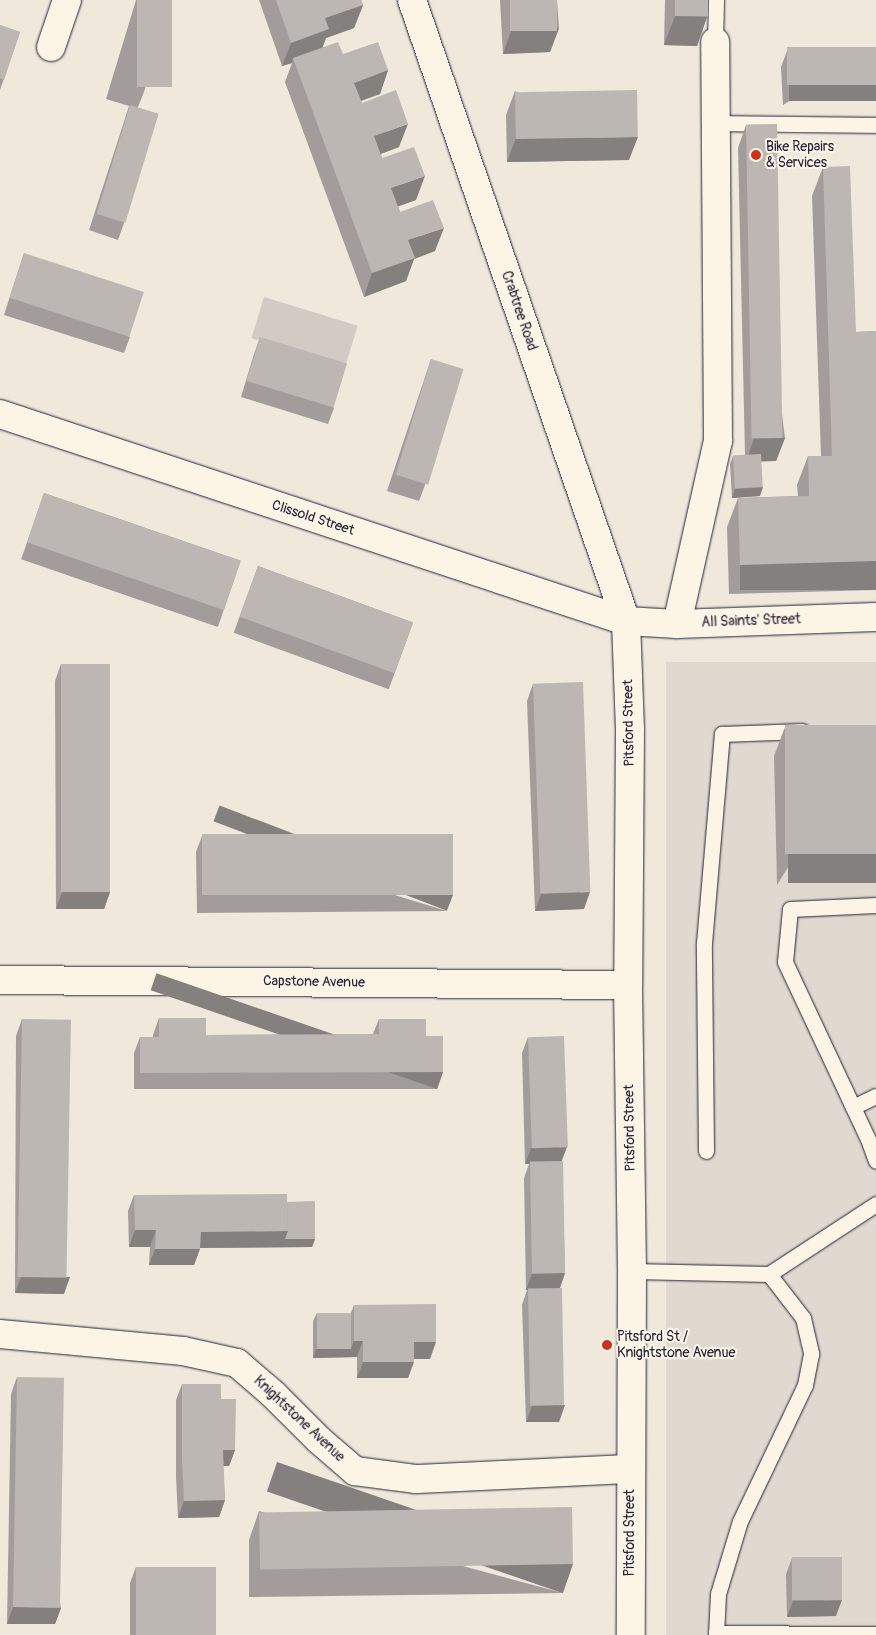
<!DOCTYPE html>
<html>
<head>
<meta charset="utf-8">
<style>
	body { margin:0 }
	#map { position:relative; width:876px; height:1635px; overflow:hidden; background:#efe8db; font-family:Pangolin,sans-serif }
	div>[style] { position:absolute }
	[style*='--x'] { left:calc(var(--x)*1px); top:calc(var(--y)*1px); width:calc(var(--w)*1px); rotate:calc(var(--a)*1deg) }
	.built>* { inset:0; background:#e0d9cf; transform-origin:0 0 }
	.green>* { inset:0; background:#d1cbc3; transform-origin:0 0 }
	.roads { filter:drop-shadow(0 0 1px #22223b) drop-shadow(0 0 1px #22223b) }
	.service>* { height:15px; margin:-7.5px; padding:0 7.5px; transform-origin:7.5px; border-radius:7.5px; background:#fcf5e5 }
	.minor>* { height:28px; margin:-14px; padding:0 14px; transform-origin:14px; border-radius:14px; background:#fcf5e5 }
	.wall>* { inset:0; background:#a29d9a; transform-origin:0 0 }
	.shaded-wall>* { inset:0; background:#84807d; transform-origin:0 0 }
	.building>* { inset:0; background:#bcb7b3; transform-origin:0 0 }
	.dots>* { width:14px; height:14px; translate:-50% -50%; box-sizing:border-box; border:2px solid #fcf5e5; border-radius:50% }
	span { translate:-50% -50%; white-space:nowrap; text-align:center; line-height:1.15; -webkit-text-stroke:4px #fcf5e5; paint-order:stroke }
	.poi-label { font-size:14px; color:#22223b }
	.left { translate:0 -50%; text-align:left }
	.street-label { font-size:14px; color:#22223b }
</style>
</head>
<body>
<div id="map">
	<div class="built">
		<i style="left:876px;top:662px;width:973px;height:210px;rotate:90deg"></i>
	</div>
	<div class="green">
		<i style="left:264px;top:297px;width:98px;height:43px;rotate:17deg"></i>
	</div>
	<div class="roads">
		<div class="service">
			<i style="--x:715;--y:42;--w:42;--a:-88.6"></i>
			<i style="--x:716;--y:123;--w:160;--a:0.7"></i>
			<i style="--x:876;--y:905;--w:86;--a:177.3"></i>
			<i style="--x:790;--y:909;--w:53;--a:95.4"></i>
			<i style="--x:785;--y:962;--w:195;--a:64.9"></i>
			<i style="--x:868;--y:1139;--w:23;--a:70"></i>
			<i style="--x:853;--y:1107;--w:25;--a:-26"></i>
			<i style="--x:706;--y:1151;--w:208;--a:-90.6"></i>
			<i style="--x:704;--y:943;--w:210;--a:-85.1"></i>
			<i style="--x:722;--y:734;--w:80;--a:-2.1"></i>
			<i style="--x:632;--y:1271;--w:137;--a:1.3"></i>
			<i style="--x:769;--y:1274;--w:56;--a:52.3"></i>
			<i style="--x:803;--y:1318;--w:37;--a:77"></i>
			<i style="--x:811;--y:1354;--w:32;--a:101"></i>
			<i style="--x:805;--y:1385;--w:151;--a:115.5"></i>
			<i style="--x:740;--y:1521;--w:76;--a:106.8"></i>
			<i style="--x:718;--y:1594;--w:41;--a:92.8"></i>
			<i style="--x:769;--y:1274;--w:128;--a:-33.2"></i>
			<i style="--x:716;--y:1633;--w:160;--a:0.4"></i>
		</div>
		<div class="minor">
			<i style="--x:412;--y:0;--w:657;--a:70.99"></i>
			<i style="--x:626;--y:621;--w:108;--a:87.9"></i>
			<i style="--x:630;--y:729;--w:256;--a:90.4"></i>
			<i style="--x:628;--y:985;--w:286;--a:89.2"></i>
			<i style="--x:632;--y:1271;--w:364;--a:90.2"></i>
			<i style="--x:51;--y:47;--w:50;--a:-71.2"></i>
			<i style="--x:0;--y:414;--w:659;--a:18.3"></i>
			<i style="--x:626;--y:621;--w:51;--a:3.4"></i>
			<i style="--x:677;--y:624;--w:199;--a:-2"></i>
			<i style="--x:677;--y:624;--w:188;--a:-77.4"></i>
			<i style="--x:718;--y:441;--w:399;--a:-90.4"></i>
			<i style="--x:0;--y:980;--w:628;--a:0.46"></i>
			<i style="--x:0;--y:1334;--w:184;--a:5.3"></i>
			<i style="--x:183;--y:1351;--w:55;--a:12.5"></i>
			<i style="--x:237;--y:1363;--w:48;--a:40.7"></i>
			<i style="--x:273;--y:1394;--w:65;--a:45"></i>
			<i style="--x:319;--y:1440;--w:48;--a:40.7"></i>
			<i style="--x:355;--y:1471;--w:62;--a:7.5"></i>
			<i style="--x:416;--y:1479;--w:214;--a:-2.7"></i>
		</div>
	</div>
	<div class="wall">
		<i style="clip-path:polygon(136px 0,172px 0,144px 92px,138px 107px,124px 223px,118px 240px,89px 230px,129px 106px,106px 99px)"></i>
		<i style="clip-path:polygon(259px 0,361px 0,363px 5px,354px 28px,326px 38px,322px 48px,388px 70px,380px 94px,361px 101px,362px 103px,399px 147px,381px 154px,382px 158px,416px 200px,398px 206px,400px 212px,435px 251px,414px 259px,406px 281px,364px 297px,285px 82px,292px 63px,282px 66px)"></i>
		<i style="clip-path:polygon(500px 0,557px 0,559px 28px,550px 52px,503px 54px)"></i>
		<i style="clip-path:polygon(665px 0,708px 0,707px 17px,697px 46px,664px 45px)"></i>
		<i style="clip-path:polygon(0 25px,20px 32px,0 90px)"></i>
		<i style="clip-path:polygon(876px 47px,783px 105px,781px 67px,787px 51px)"></i>
		<i style="clip-path:polygon(515px 91px,629px 160px,507px 162px,506px 115px)"></i>
		<i style="clip-path:polygon(746px 125px,785px 438px,776px 461px,761px 461px,760px 496px,732px 498px,730px 464px,733px 456px,745px 455px,738px 148px)"></i>
		<i style="clip-path:polygon(823px 167px,856px 332px,876px 331px,876px 590px,729px 594px,727px 527px,738px 498px,798px 496px,797px 485px,808px 456px,821px 456px,812px 196px)"></i>
		<i style="clip-path:polygon(24px 253px,130px 337px,124px 353px,4px 315px)"></i>
		<i style="clip-path:polygon(260px 337px,334px 408px,328px 424px,241px 397px,254px 354px)"></i>
		<i style="clip-path:polygon(431px 359px,425px 485px,419px 501px,387px 491px)"></i>
		<i style="left:44px;top:493px;width:208px;height:70px;rotate:19deg"></i>
		<i style="left:258px;top:566px;width:165px;height:71px;rotate:20deg"></i>
		<i style="clip-path:polygon(61px 664px,110px 892px,104px 909px,56px 909px,55px 681px)"></i>
		<i style="clip-path:polygon(533px 684px,584px 909px,535px 911px,527px 701px)"></i>
		<i style="clip-path:polygon(876px 725px,777px 885px,774px 756px,785px 727px)"></i>
		<i style="clip-path:polygon(202px 836px,447px 911px,197px 913px,196px 852px)"></i>
		<i style="clip-path:polygon(159px 1018px,206px 1035px,373px 1034px,379px 1019px,426px 1036px,443px 1072px,437px 1089px,134px 1089px,134px 1053px,140px 1037px,153px 1037px,153px 1035px)"></i>
		<i style="clip-path:polygon(22px 1019px,64px 1294px,15px 1293px,16px 1036px)"></i>
		<i style="clip-path:polygon(528px 1037px,562px 1161px,565px 1273px,560px 1288px,559px 1422px,526px 1422px,522px 1305px,527px 1290px,526px 1290px,524px 1178px,529px 1164px,525px 1164px,522px 1053px)"></i>
		<i style="clip-path:polygon(134px 1195px,287px 1202px,315px 1239px,312px 1247px,200px 1248px,194px 1265px,149px 1265px,150px 1247px,129px 1247px,128px 1211px)"></i>
		<i style="clip-path:polygon(354px 1305px,430px 1359px,414px 1359px,408px 1378px,357px 1378px,357px 1357px,313px 1358px,313px 1321px,317px 1313px,351px 1313px)"></i>
		<i style="clip-path:polygon(17px 1377px,61px 1608px,55px 1624px,7px 1624px,11px 1394px)"></i>
		<i style="clip-path:polygon(182px 1384px,221px 1399px,235px 1450px,229px 1466px,223px 1466px,225px 1500px,219px 1517px,178px 1518px,176px 1477px,176px 1400px)"></i>
		<i style="clip-path:polygon(259px 1511px,563px 1593px,249px 1597px,249px 1540px)"></i>
		<i style="clip-path:polygon(792px 1558px,836px 1616px,787px 1617px,786px 1574px)"></i>
		<i style="clip-path:polygon(136px 1567px,216px 1635px,130px 1635px,130px 1583px)"></i>
	</div>
	<div class="shaded-wall">
		<i style="clip-path:polygon(363px 5px,354px 28px,326px 38px,321px 52px,293px 58px,292px 63px,282px 66px,291px 43px,325px 18px)"></i>
		<i style="clip-path:polygon(675px 16px,707px 17px,697px 46px,664px 45px)"></i>
		<i style="clip-path:polygon(559px 28px,550px 52px,503px 54px,511px 31px)"></i>
		<i style="clip-path:polygon(388px 70px,380px 94px,346px 106px,354px 83px)"></i>
		<i style="left:876px;top:85px;width:16px;height:87px;rotate:90deg"></i>
		<i style="clip-path:polygon(408px 124px,399px 147px,366px 159px,374px 136px)"></i>
		<i style="clip-path:polygon(638px 137px,629px 160px,507px 162px,516px 138px)"></i>
		<i style="clip-path:polygon(425px 176px,416px 200px,383px 212px,391px 188px)"></i>
		<i style="clip-path:polygon(444px 228px,435px 251px,414px 259px,406px 281px,364px 297px,372px 273px,408px 240px)"></i>
		<i style="clip-path:polygon(754px 438px,785px 438px,776px 461px,746px 462px)"></i>
		<i style="clip-path:polygon(763px 487px,760px 496px,732px 498px,735px 489px)"></i>
		<i style="left:876px;top:561px;width:29px;height:136px;rotate:90deg"></i>
		<i style="left:876px;top:854px;width:29px;height:88px;rotate:90deg"></i>
		<i style="clip-path:polygon(62px 892px,110px 892px,104px 909px,56px 909px)"></i>
		<i style="clip-path:polygon(590px 892px,584px 909px,535px 911px,541px 894px)"></i>
		<i style="left:453px;top:895px;width:17px;height:250px;rotate:111deg"></i>
		<i style="left:443px;top:1072px;width:18px;height:303px;rotate:109deg"></i>
		<i style="clip-path:polygon(567px 1147px,561px 1163px,530px 1162px,529px 1164px,525px 1164px,531px 1148px)"></i>
		<i style="clip-path:polygon(135px 1230px,156px 1230px,150px 1247px,129px 1247px)"></i>
		<i style="clip-path:polygon(288px 1231px,315px 1239px,312px 1247px,195px 1248px,201px 1232px)"></i>
		<i style="clip-path:polygon(155px 1249px,200px 1249px,194px 1265px,149px 1265px)"></i>
		<i style="clip-path:polygon(565px 1273px,559px 1290px,526px 1290px,532px 1274px)"></i>
		<i style="clip-path:polygon(21px 1277px,70px 1277px,64px 1294px,15px 1293px)"></i>
		<i style="clip-path:polygon(354px 1341px,363px 1341px,357px 1357px,313px 1358px,316px 1349px,351px 1349px)"></i>
		<i style="clip-path:polygon(414px 1342px,436px 1342px,430px 1359px,408px 1359px)"></i>
		<i style="clip-path:polygon(363px 1362px,414px 1362px,408px 1378px,357px 1378px)"></i>
		<i style="clip-path:polygon(565px 1405px,559px 1422px,526px 1422px,532px 1406px)"></i>
		<i style="clip-path:polygon(223px 1450px,235px 1450px,229px 1466px,217px 1466px)"></i>
		<i style="clip-path:polygon(225px 1500px,219px 1517px,178px 1518px,184px 1501px)"></i>
		<i style="left:573px;top:1564px;width:31px;height:313px;rotate:109deg"></i>
		<i style="clip-path:polygon(842px 1600px,836px 1616px,787px 1617px,793px 1601px)"></i>
		<i style="clip-path:polygon(13px 1607px,61px 1608px,55px 1624px,7px 1624px)"></i>
	</div>
	<div class="building">
		<i style="left:137px;top:0;width:35px;height:87px"></i>
		<i style="clip-path:polygon(276px 0,361px 0,363px 5px,325px 18px,329px 29px,291px 43px)"></i>
		<i style="left:510px;top:0;width:47px;height:31px"></i>
		<i style="left:675px;top:0;width:33px;height:16px"></i>
		<i style="clip-path:polygon(0 25px,20px 32px,4px 80px,0 78px)"></i>
		<i style="clip-path:polygon(338px 42px,343px 54px,378px 42px,388px 70px,354px 83px,362px 103px,396px 90px,408px 124px,374px 136px,382px 158px,414px 147px,425px 176px,391px 188px,400px 212px,433px 200px,444px 228px,408px 240px,415px 258px,372px 273px,293px 58px)"></i>
		<i style="left:876px;top:47px;width:38px;height:89px;rotate:90deg"></i>
		<i style="left:637px;top:90px;width:47px;height:122px;rotate:89deg"></i>
		<i style="left:130px;top:105px;width:30px;height:114px;rotate:17deg"></i>
		<i style="left:777px;top:124px;width:314px;height:31px;rotate:89deg"></i>
		<i style="clip-path:polygon(850px 166px,856px 332px,876px 331px,876px 561px,740px 565px,738px 498px,809px 496px,808px 456px,832px 456px,823px 167px)"></i>
		<i style="left:24px;top:253px;width:126px;height:47px;rotate:18deg"></i>
		<i style="left:260px;top:337px;width:91px;height:46px;rotate:17deg"></i>
		<i style="left:431px;top:359px;width:34px;height:121px;rotate:17deg"></i>
		<i style="left:761px;top:454px;width:33px;height:28px;rotate:87deg"></i>
		<i style="left:44px;top:493px;width:208px;height:52px;rotate:19deg"></i>
		<i style="left:258px;top:566px;width:165px;height:54px;rotate:20deg"></i>
		<i style="left:61px;top:664px;width:49px;height:228px"></i>
		<i style="left:583px;top:682px;width:210px;height:50px;rotate:88deg"></i>
		<i style="left:876px;top:725px;width:129px;height:91px;rotate:90deg"></i>
		<i style="left:453px;top:834px;width:61px;height:251px;rotate:90deg"></i>
		<i style="clip-path:polygon(159px 1018px,206px 1018px,206px 1035px,379px 1034px,379px 1019px,426px 1019px,426px 1036px,443px 1036px,443px 1072px,140px 1073px,140px 1037px,159px 1037px)"></i>
		<i style="left:22px;top:1019px;width:49px;height:258px;rotate:1deg"></i>
		<i style="left:564px;top:1036px;width:111px;height:36px;rotate:88deg"></i>
		<i style="left:563px;top:1161px;width:112px;height:33px;rotate:89deg"></i>
		<i style="clip-path:polygon(287px 1194px,288px 1231px,201px 1232px,200px 1249px,155px 1249px,156px 1230px,135px 1230px,134px 1195px)"></i>
		<i style="clip-path:polygon(315px 1201px,315px 1239px,285px 1239px,288px 1231px,287px 1202px)"></i>
		<i style="left:562px;top:1288px;width:117px;height:34px;rotate:89deg"></i>
		<i style="clip-path:polygon(436px 1304px,436px 1342px,414px 1342px,414px 1362px,363px 1362px,363px 1341px,354px 1341px,354px 1305px)"></i>
		<i style="left:317px;top:1313px;width:34px;height:36px"></i>
		<i style="left:17px;top:1377px;width:47px;height:230px;rotate:1deg"></i>
		<i style="clip-path:polygon(182px 1384px,221px 1384px,221px 1399px,236px 1399px,235px 1450px,223px 1450px,225px 1500px,184px 1501px,182px 1460px)"></i>
		<i style="left:572px;top:1507px;width:57px;height:313px;rotate:89deg"></i>
		<i style="left:842px;top:1557px;width:43px;height:50px;rotate:90deg"></i>
		<i style="left:136px;top:1567px;width:80px;height:68px"></i>
	</div>
	<div class="dots">
		<i style="left:756px;top:155px;background:#c8321e"></i>
		<i style="left:607px;top:1345px;background:#c8321e"></i>
	</div>
	<div class="poi-label">
		<span class="left" style="left:766px;top:155px">Bike Repairs<br>&amp; Services</span>
		<span class="left" style="left:617px;top:1345px">Pitsford St /<br>Knightstone Avenue</span>
	</div>
	<div class="street-label">
		<span style="left:519px;top:311px;rotate:71deg">Crabtree Road</span>
		<span style="left:313px;top:518px;rotate:18deg">Clissold Street</span>
		<span style="left:751px;top:621px;rotate:-2deg">All Saints' Street</span>
		<span style="left:629px;top:723px;rotate:-91deg">Pitsford Street</span>
		<span style="left:314px;top:982px;rotate:1deg">Capstone Avenue</span>
		<span style="left:630px;top:1128px;rotate:-91deg">Pitsford Street</span>
		<span style="left:299px;top:1419px;rotate:43deg">Knightstone Avenue</span>
		<span style="left:630px;top:1533px;rotate:-90deg">Pitsford Street</span>
	</div>
</div>
</body>
</html>
